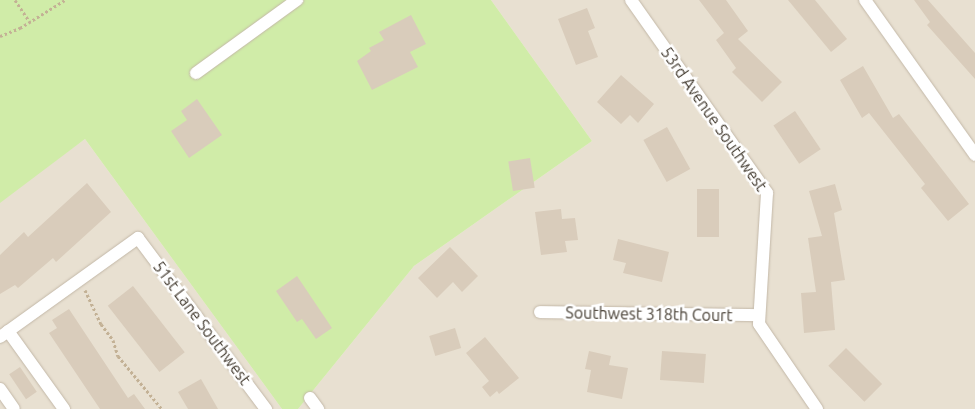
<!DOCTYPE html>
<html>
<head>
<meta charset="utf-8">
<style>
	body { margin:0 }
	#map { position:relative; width:975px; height:409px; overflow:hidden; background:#f3eee3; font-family:Ubuntu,sans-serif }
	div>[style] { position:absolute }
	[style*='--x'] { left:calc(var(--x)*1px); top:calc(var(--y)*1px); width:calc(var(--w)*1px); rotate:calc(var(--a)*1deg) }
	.residential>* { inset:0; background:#e8e0d1 }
	.green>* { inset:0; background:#d0eca8 }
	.building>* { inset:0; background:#d9ccbb; transform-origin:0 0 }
	.path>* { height:3px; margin-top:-1.5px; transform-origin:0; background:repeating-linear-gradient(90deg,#c3b195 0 2.5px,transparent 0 5px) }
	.roads { filter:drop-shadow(0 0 1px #c3b8a8) drop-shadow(0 0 1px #c3b8a8) }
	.street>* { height:12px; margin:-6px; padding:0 6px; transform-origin:6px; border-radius:6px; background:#fff }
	span { translate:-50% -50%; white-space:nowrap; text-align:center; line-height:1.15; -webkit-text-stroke:5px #fff; paint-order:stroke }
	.street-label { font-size:16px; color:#463e33 }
</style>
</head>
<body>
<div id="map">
	<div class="residential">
		<i style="clip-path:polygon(491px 0,975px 0,975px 409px,298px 409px,414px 266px,592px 141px)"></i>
		<i style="clip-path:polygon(85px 139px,282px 409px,0 409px,0 200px)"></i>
	</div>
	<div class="green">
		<i style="clip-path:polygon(0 0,491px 0,592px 141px,414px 266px,298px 409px,282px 409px,85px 139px,0 203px)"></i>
	</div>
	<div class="building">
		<i style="clip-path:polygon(699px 0,726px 0,748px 31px,738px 39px,782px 82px,762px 102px,732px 72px,736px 68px,716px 40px,724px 33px)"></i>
		<i style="clip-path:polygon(788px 0,815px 0,847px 39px,831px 52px)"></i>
		<i style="clip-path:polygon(914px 0,928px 0,975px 53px,975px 79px,927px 25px,930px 22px)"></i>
		<i style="clip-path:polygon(587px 8px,595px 28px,588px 31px,598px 57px,576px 65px,558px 19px)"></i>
		<i style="clip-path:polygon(411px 15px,426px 44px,410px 52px,418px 67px,372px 90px,357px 61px,371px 51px,369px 48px,384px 40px,379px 32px)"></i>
		<i style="clip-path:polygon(863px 66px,893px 118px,899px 114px,969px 204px,948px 221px,921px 188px,925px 184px,869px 113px,862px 118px,840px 80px)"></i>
		<i style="clip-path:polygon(621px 75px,654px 104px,638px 123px,630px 115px,621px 124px,597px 102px)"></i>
		<i style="clip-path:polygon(197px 99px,222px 135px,189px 158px,171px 131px,187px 120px,181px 111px)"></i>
		<i style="left:795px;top:111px;width:46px;height:26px;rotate:56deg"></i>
		<i style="left:667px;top:127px;width:48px;height:27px;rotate:61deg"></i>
		<i style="left:530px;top:158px;width:30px;height:22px;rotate:81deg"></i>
		<i style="clip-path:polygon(87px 183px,111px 212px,56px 262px,53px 258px,18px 288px,15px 285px,0 294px,0 255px,24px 232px,28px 237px)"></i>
		<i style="clip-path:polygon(835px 184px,842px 210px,834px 213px,845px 280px,831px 282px,835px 330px,804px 333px,801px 293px,816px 292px,808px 238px,822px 236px,809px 191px)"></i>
		<i style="left:697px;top:189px;width:22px;height:48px"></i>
		<i style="clip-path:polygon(561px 209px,562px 219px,575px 218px,578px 240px,565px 241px,567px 252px,541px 255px,535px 212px)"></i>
		<i style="clip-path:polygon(618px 239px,669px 252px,662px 282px,623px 273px,626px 263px,613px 260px)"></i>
		<i style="clip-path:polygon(450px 247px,478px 276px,462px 292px,453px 282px,437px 298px,418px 278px)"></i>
		<i style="clip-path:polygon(297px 276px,332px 328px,316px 339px,302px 319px,297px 322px,276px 291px)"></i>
		<i style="left:133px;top:286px;width:84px;height:32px;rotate:52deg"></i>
		<i style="clip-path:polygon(69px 309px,128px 398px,134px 394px,145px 409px,100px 409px,49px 333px,57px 328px,52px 320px)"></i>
		<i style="left:455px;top:328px;width:21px;height:27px;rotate:73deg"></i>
		<i style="clip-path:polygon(485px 337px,519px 378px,499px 394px,497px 391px,490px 397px,482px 387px,489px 381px,466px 353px)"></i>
		<i style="left:846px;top:348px;width:51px;height:25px;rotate:45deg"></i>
		<i style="clip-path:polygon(589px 351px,611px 356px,609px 365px,628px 368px,622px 399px,587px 392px,591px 370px,585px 369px)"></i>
		<i style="left:662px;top:351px;width:44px;height:29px;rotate:4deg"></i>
		<i style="left:20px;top:367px;width:30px;height:13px;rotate:56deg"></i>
		<i style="clip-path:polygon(201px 379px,218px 409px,188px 409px,178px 392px)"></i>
	</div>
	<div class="path">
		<i style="--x:15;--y:0;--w:27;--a:56"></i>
		<i style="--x:0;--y:36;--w:22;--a:-22"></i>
		<i style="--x:20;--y:28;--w:53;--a:-31.9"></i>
		<i style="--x:85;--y:290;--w:38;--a:65"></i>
		<i style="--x:101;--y:324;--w:20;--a:53"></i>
		<i style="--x:113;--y:340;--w:17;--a:73"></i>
		<i style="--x:118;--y:356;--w:69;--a:50.3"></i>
	</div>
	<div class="roads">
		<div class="street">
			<i style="--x:631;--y:0;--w:236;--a:54.8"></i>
			<i style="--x:767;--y:193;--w:131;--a:93.5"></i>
			<i style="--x:759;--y:324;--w:103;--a:55.7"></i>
			<i style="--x:865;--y:0;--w:190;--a:54.6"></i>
			<i style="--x:196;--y:73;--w:125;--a:-35.9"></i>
			<i style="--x:540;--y:312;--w:219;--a:0.8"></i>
			<i style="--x:8;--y:331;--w:96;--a:54.3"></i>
			<i style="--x:0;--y:337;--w:170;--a:-35.7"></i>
			<i style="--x:138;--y:238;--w:214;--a:53.2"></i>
			<i style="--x:0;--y:389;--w:24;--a:55"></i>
			<i style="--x:310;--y:398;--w:14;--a:54"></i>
		</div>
	</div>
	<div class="street-label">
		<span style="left:714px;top:119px;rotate:55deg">53rd Avenue Southwest</span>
		<span style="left:649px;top:314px;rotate:1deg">Southwest 318th Court</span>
		<span style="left:202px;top:323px;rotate:53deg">51st Lane Southwest</span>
	</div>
</div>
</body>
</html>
